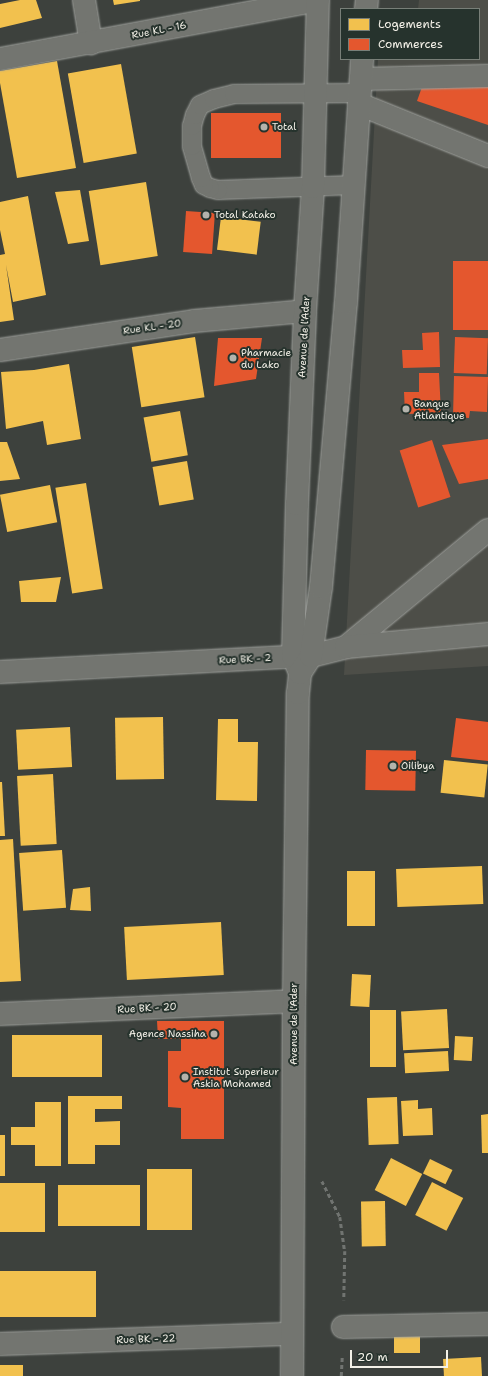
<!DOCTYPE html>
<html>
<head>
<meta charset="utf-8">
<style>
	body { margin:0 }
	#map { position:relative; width:488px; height:1376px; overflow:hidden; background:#3d413d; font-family:"Shantell Sans",sans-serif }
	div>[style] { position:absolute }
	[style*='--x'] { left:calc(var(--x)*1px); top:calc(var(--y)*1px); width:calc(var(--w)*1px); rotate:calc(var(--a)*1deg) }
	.built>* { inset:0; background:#4d4e48 }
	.homes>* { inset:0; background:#f2c14e; transform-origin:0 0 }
	.shops>* { inset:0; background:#e4572e; transform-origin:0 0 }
	.path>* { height:2.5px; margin-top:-1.25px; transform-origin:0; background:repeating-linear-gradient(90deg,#717471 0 4px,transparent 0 7px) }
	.roads { filter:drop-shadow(0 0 1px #9fa19d) drop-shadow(0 0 1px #9fa19d) }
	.lane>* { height:18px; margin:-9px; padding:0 9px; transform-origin:9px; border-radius:9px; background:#737570 }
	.street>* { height:22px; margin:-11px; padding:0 11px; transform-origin:11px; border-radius:11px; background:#737570 }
	.secondary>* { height:22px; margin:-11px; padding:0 11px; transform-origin:11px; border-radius:11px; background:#737570 }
	.dots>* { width:11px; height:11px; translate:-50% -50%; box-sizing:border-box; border:2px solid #26332d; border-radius:50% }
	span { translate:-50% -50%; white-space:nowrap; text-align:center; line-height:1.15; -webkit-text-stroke:4px #26332d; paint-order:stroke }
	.street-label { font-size:10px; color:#f4f1e8 }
	.poi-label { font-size:10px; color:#f4f1e8 }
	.left { translate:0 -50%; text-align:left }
	.right { translate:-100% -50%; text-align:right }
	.legend { position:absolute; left:340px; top:8px; width:140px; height:52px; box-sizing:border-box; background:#26332d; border:1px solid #787f78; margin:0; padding:5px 7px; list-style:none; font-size:12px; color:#f4f1e8 }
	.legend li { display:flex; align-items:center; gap:8px; height:20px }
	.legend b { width:20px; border:1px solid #787f78 }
	.scale { position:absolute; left:350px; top:1350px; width:98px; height:18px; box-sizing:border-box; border:2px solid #f4f1e8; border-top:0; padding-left:5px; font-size:12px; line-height:14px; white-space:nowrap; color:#f4f1e8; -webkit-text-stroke:3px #26332d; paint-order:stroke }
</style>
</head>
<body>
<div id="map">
	<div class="built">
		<i style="clip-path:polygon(419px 0,488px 0,488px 666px,344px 675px,378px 59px,479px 59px,479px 9px,418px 9px)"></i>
	</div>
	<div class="homes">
		<i style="clip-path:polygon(20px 0,36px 0,42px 18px,0 28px,0 4px)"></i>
		<i style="clip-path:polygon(113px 0,140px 0,140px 1px,114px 5px)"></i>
		<i style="clip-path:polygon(57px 61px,76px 168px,17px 178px,0 83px,0 71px)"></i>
		<i style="left:121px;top:64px;width:91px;height:54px;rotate:80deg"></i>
		<i style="left:146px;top:182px;width:75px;height:58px;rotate:81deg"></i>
		<i style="clip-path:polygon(80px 190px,89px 241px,68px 244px,55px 192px)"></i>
		<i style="clip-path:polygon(28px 196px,46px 295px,13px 302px,6px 265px,14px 320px,0 322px,0 255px,5px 254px,0 230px,0 202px)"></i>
		<i style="left:221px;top:217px;width:40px;height:33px;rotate:7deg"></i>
		<i style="left:195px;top:337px;width:61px;height:64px;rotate:81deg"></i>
		<i style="clip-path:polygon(69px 364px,81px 439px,47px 445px,43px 421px,6px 429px,1px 372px,34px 370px)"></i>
		<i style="left:180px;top:411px;width:45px;height:37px;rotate:80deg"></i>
		<i style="clip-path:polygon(0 442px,7px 442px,20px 479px,0 481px)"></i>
		<i style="left:187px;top:461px;width:39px;height:35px;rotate:80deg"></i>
		<i style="left:86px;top:483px;width:107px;height:31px;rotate:81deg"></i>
		<i style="left:50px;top:485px;width:38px;height:51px;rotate:79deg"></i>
		<i style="clip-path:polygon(61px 577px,56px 602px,21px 602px,19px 581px)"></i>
		<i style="left:163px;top:717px;width:62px;height:48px;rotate:89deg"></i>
		<i style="clip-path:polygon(218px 719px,238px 719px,238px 742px,258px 742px,257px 801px,216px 800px)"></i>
		<i style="left:70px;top:727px;width:40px;height:54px;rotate:87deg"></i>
		<i style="left:444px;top:760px;width:44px;height:33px;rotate:6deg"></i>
		<i style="left:53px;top:774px;width:70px;height:36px;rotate:87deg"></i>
		<i style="clip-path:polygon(0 782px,2px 782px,5px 836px,0 836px)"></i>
		<i style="clip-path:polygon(13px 839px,21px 981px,0 982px,0 840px)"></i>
		<i style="left:62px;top:850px;width:58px;height:43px;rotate:86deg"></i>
		<i style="left:482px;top:866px;width:38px;height:86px;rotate:88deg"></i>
		<i style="left:347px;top:871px;width:28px;height:55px"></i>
		<i style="clip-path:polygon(90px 887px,91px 911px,70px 910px,73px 889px)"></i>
		<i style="left:221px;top:922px;width:53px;height:97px;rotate:87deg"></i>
		<i style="left:352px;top:974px;width:19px;height:32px;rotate:3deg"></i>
		<i style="left:447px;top:1009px;width:39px;height:46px;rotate:87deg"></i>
		<i style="left:370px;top:1010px;width:26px;height:57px"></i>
		<i style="left:12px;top:1035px;width:90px;height:42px"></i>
		<i style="left:455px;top:1036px;width:18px;height:24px;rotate:3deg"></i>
		<i style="left:448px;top:1051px;width:20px;height:44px;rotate:87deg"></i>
		<i style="clip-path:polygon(68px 1096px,122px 1096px,122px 1109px,95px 1109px,95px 1122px,120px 1121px,120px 1145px,95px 1145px,95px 1164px,68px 1164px)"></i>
		<i style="left:397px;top:1097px;width:47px;height:30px;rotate:88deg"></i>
		<i style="clip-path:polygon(418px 1100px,418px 1109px,432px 1108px,433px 1135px,403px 1136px,401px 1101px)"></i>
		<i style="clip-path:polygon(35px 1102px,61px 1102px,61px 1166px,35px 1166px,35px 1145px,11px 1145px,11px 1127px,35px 1127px)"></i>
		<i style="clip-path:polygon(488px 1114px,488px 1153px,482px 1153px,481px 1115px)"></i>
		<i style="left:0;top:1135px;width:5px;height:41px"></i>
		<i style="left:391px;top:1158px;width:35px;height:36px;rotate:27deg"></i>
		<i style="left:430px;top:1159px;width:25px;height:16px;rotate:26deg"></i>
		<i style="left:147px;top:1169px;width:45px;height:61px"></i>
		<i style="left:432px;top:1182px;width:35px;height:37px;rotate:27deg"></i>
		<i style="left:0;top:1183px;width:45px;height:49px"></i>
		<i style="left:58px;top:1185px;width:82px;height:41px"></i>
		<i style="left:385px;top:1201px;width:45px;height:24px;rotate:89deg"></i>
		<i style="left:0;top:1271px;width:96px;height:46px"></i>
		<i style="left:394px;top:1332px;width:26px;height:21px"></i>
		<i style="left:481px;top:1357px;width:19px;height:38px;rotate:87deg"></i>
		<i style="left:0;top:1365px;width:23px;height:11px"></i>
	</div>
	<div class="shops">
		<i style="clip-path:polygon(488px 85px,488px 125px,417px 101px,422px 87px)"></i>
		<i style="left:281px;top:113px;width:45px;height:70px;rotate:90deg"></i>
		<i style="left:186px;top:211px;width:29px;height:41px;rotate:4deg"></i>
		<i style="left:453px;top:261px;width:35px;height:69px"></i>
		<i style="clip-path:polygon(439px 332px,440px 367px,403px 368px,402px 350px,423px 350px,422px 333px)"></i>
		<i style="left:455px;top:337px;width:33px;height:36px;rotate:2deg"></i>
		<i style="clip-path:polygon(218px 338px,262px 338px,256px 379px,214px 386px)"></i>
		<i style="clip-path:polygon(419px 373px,439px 373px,441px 413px,405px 414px,404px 392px,419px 392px)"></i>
		<i style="clip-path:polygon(454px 376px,488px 377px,487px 412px,470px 411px,469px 418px,453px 417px)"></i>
		<i style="clip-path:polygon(488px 439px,488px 479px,459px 484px,442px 445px)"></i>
		<i style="left:432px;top:440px;width:60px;height:34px;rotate:72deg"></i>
		<i style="clip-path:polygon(456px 718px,488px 722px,488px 761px,451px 757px)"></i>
		<i style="left:366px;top:750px;width:50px;height:40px;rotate:1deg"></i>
		<i style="clip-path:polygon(157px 1021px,224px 1021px,224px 1139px,181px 1139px,181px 1108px,168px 1107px,168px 1051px,181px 1051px,181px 1039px,158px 1039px)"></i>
	</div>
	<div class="path">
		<i style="--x:322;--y:1181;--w:40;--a:63.4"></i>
		<i style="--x:340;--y:1217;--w:34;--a:82"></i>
		<i style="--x:345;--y:1251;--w:49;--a:91.2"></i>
		<i style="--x:341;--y:1376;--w:21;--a:-87"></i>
	</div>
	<div class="roads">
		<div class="lane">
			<i style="--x:355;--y:185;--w:137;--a:177.9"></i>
			<i style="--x:218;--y:190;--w:8;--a:-166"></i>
			<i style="--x:210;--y:188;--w:7;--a:-153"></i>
			<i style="--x:204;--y:185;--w:8;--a:-113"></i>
			<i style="--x:201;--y:178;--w:33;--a:-106"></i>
			<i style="--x:192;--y:146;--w:20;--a:-90"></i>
			<i style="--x:192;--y:126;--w:11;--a:-75"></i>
			<i style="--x:195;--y:115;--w:11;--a:-63"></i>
			<i style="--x:200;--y:105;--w:15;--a:-23"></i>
			<i style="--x:214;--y:99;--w:21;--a:-14"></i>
			<i style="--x:234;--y:94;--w:125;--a:-0.5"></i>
		</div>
		<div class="street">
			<i style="--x:84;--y:0;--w:44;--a:80.8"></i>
			<i style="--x:0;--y:59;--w:323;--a:-10.5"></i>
			<i style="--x:361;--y:79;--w:127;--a:-1.4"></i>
			<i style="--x:359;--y:104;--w:139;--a:22"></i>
			<i style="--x:0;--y:350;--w:196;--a:-8.5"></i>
			<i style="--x:194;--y:321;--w:111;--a:-5.1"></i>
			<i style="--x:346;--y:647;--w:184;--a:-39.5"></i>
			<i style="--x:311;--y:656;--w:36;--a:-14"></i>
			<i style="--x:346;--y:647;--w:143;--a:-5.2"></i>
			<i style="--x:0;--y:1014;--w:294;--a:-2.5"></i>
			<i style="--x:343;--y:1327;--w:145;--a:-1.2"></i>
			<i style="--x:0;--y:1344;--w:292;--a:-2"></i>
		</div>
		<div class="secondary">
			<i style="--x:366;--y:9;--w:9;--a:-84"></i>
			<i style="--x:0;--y:672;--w:308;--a:-3"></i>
			<i style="--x:300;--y:673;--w:18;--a:-112"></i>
			<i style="--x:293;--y:656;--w:152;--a:-88.5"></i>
			<i style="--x:297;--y:504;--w:193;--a:-87.6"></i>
			<i style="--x:305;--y:311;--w:124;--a:-86.3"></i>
			<i style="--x:313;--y:187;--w:187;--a:-88.5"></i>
			<i style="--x:292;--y:1376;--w:375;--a:-89.7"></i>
			<i style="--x:294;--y:1001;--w:308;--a:-89.3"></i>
			<i style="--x:298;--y:693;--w:20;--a:-84"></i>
			<i style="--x:300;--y:673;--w:20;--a:-57"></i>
			<i style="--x:311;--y:656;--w:70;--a:-81.8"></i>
			<i style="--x:321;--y:587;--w:286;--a:-85"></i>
			<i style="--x:346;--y:302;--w:244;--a:-86.2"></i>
		</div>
	</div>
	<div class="dots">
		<i style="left:264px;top:127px;background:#b4b3ac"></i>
		<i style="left:206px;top:215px;background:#b4b3ac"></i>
		<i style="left:233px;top:358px;background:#b4b3ac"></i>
		<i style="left:406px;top:409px;background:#b4b3ac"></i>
		<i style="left:393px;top:766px;background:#b4b3ac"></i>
		<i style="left:214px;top:1034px;background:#b4b3ac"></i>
		<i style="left:185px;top:1077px;background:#b4b3ac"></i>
	</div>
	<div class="street-label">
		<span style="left:159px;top:30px;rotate:-11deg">Rue KL - 16</span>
		<span style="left:152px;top:327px;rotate:-8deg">Rue KL - 20</span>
		<span style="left:304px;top:337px;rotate:-87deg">Avenue de l'Ader</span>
		<span style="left:245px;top:659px;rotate:-3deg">Rue BK - 2</span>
		<span style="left:147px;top:1008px;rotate:-3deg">Rue BK - 20</span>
		<span style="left:294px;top:1024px;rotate:-90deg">Avenue de l'Ader</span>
		<span style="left:146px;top:1339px;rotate:-2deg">Rue BK - 22</span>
	</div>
	<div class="poi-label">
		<span class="left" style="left:272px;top:127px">Total</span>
		<span class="left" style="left:214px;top:215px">Total Katako</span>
		<span class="left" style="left:241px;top:358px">Pharmacie<br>du Lako</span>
		<span class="left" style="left:414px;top:409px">Banque<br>Atlantique</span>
		<span class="left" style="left:401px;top:766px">Oilibya</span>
		<span class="right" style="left:206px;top:1034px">Agence Nassiha</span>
		<span class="left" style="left:193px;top:1077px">Institut Superieur<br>Askia Mohamed</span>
	</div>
	<ul class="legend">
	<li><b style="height:11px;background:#f2c14e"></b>Logements</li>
	<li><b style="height:11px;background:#e4572e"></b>Commerces</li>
	</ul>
	<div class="scale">20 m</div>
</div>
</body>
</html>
